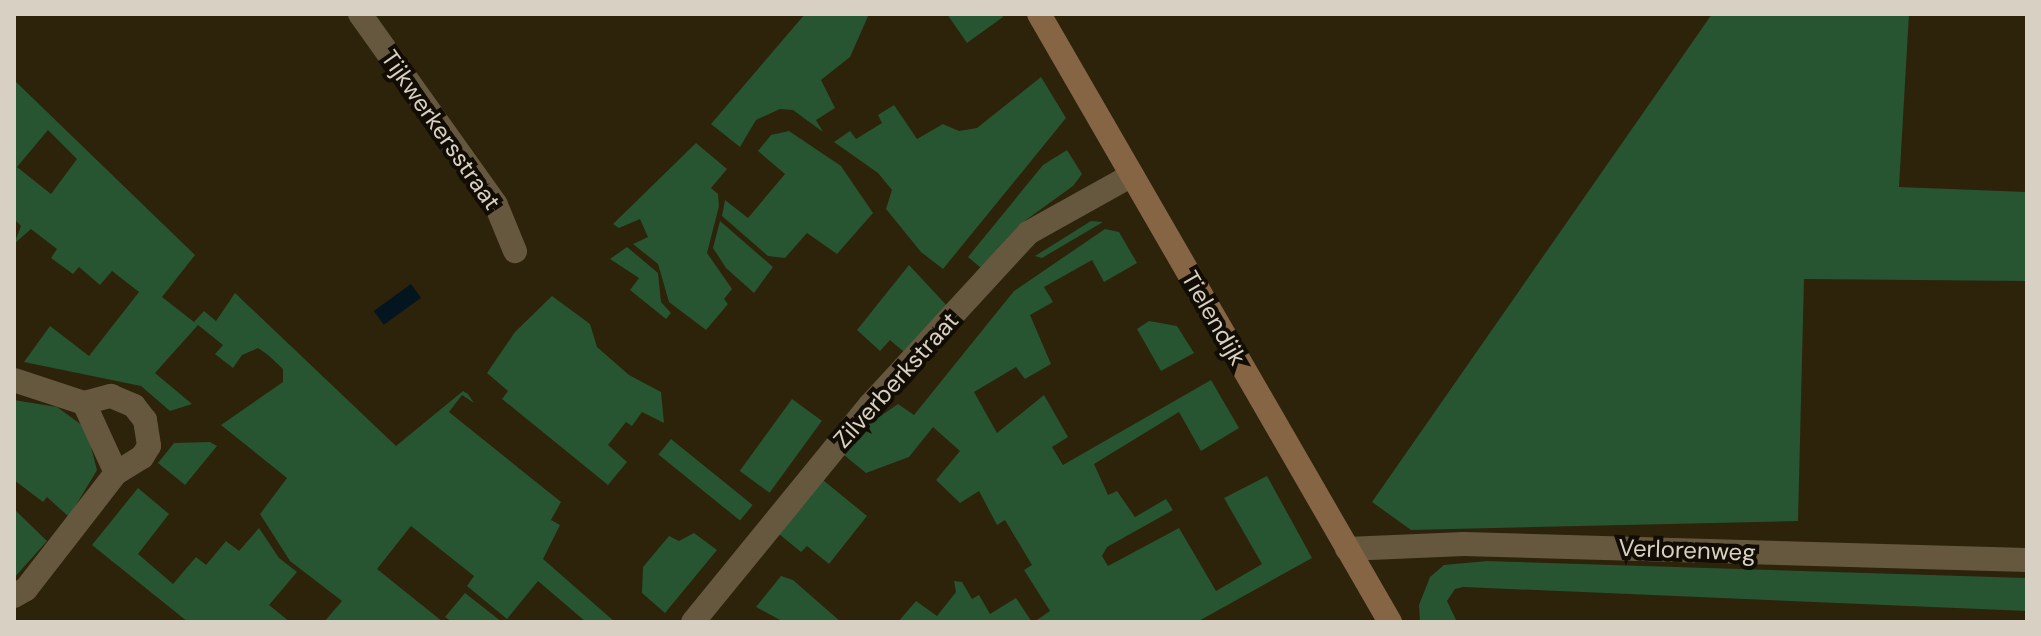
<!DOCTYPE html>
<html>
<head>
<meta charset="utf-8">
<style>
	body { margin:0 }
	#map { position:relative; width:2041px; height:636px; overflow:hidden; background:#2d220a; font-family:"DM Sans",sans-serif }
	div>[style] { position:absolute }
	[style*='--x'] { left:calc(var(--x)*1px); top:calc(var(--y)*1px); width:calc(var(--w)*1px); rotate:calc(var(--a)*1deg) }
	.green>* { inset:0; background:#275431; transform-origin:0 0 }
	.water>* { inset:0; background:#03151f; transform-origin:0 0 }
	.street>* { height:24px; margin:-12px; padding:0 12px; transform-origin:12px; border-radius:12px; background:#65583f }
	.secondary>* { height:24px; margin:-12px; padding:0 12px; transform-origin:12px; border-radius:12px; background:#856544 }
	span { translate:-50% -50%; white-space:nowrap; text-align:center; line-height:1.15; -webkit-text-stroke:8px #110c04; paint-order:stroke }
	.street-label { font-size:24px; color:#d8d0c3 }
	.frame { position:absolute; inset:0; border:16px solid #d8d0c3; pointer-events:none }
</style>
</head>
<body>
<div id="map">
	<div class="green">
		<i style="clip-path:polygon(805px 14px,869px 14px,850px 57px,821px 80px,835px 108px,816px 120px,823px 132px,793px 110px,780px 109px,756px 120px,740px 147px,711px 124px)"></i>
		<i style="clip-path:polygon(947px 14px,1001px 14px,1003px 17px,967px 43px)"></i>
		<i style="clip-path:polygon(1712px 14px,1909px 14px,1899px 187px,2027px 192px,2027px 281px,1804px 279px,1798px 521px,1411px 530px,1372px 502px)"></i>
		<i style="clip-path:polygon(1041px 77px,1066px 118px,943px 269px,921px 252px,886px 209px,892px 190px,878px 173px,834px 142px,850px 131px,856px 139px,882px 123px,878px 115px,894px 105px,917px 139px,943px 124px,959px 131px,977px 128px)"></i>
		<i style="clip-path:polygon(evenodd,14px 80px,195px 255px,162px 297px,194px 322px,204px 311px,216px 321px,235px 293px,396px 446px,463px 391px,468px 394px,474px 403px,462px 395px,449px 412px,561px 502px,551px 520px,560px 525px,543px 559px,615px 622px,586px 622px,538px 581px,507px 619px,467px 586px,474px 576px,411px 526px,377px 569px,443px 622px,324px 622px,342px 601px,290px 561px,260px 514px,287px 478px,221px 425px,283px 382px,283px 369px,268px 355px,258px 348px,242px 355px,233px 368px,215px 354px,223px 345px,198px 325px,155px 373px,192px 404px,170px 411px,141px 386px,24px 362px,50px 326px,89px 356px,139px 292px,112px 271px,100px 285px,79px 267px,73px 274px,51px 258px,57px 249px,31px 229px,14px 244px,21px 226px,14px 219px,14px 80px,48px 130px,77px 159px,51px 194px,17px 167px,48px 130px)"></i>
		<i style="clip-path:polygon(789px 131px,841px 166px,873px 213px,837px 254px,807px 233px,785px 258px,768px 256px,722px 216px,725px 200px,748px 218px,785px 174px,758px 151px,771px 135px)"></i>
		<i style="clip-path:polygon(696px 143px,727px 169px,711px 188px,718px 194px,719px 206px,707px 253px,732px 289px,724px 299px,728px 304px,706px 330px,669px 302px,658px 264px,633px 244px,648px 237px,640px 219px,619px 228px,613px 224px)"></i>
		<i style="clip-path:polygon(1067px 150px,1082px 174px,1073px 186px,1019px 225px,981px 268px,968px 257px,1043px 165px)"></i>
		<i style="clip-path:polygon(720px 221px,773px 267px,754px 293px,726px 268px,713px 248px)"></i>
		<i style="clip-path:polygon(1091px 221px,1103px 222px,1042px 258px,1035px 256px)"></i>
		<i style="clip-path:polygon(1105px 229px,1119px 232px,1137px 263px,1104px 282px,1092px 260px,1044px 287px,1053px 302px,1030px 315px,1051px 364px,1025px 379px,1016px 367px,974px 392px,997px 433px,1044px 395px,1068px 437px,1052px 447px,1063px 465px,1211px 380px,1239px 428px,1201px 451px,1179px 412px,1094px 464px,1108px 495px,1117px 491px,1135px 517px,1166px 499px,1173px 510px,1107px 547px,1102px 556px,1108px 566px,1179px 528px,1216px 591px,1262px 564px,1224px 498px,1267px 476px,1312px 558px,1197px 622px,1034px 622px,1050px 611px,1024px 570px,1032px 565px,1005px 520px,997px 525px,979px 491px,960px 503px,936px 480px,960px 451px,933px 427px,909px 457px,866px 473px,844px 455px,869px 424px,898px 404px,914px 415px,1014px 291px)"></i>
		<i style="clip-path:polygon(627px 247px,658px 273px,661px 302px,671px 313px,666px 319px,630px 290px,639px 278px,610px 259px)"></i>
		<i style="clip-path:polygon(909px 265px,950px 309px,910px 357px,890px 340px,880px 351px,857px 330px)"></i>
		<i style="clip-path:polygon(552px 296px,590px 324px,597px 347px,629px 375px,661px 392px,664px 423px,642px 412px,632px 426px,626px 422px,608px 445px,627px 462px,608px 485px,502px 399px,508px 391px,487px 373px,515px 332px)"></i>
		<i style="clip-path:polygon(1149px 321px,1177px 326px,1194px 353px,1161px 371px,1137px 329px)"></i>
		<i style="left:792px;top:399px;width:37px;height:89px;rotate:36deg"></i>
		<i style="clip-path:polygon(14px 400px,57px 407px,86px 428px,97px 470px,69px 517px,47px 497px,43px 502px,14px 480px)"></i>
		<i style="left:671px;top:439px;width:105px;height:20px;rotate:39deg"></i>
		<i style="clip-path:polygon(210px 442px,217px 446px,185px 485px,158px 463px,174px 443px)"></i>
		<i style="clip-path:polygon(823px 480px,867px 516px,829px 564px,807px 546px,801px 552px,779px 534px)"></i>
		<i style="clip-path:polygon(138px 488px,169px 514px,138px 554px,173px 584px,196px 557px,206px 565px,226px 541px,239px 551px,259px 528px,279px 558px,297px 572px,269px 605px,290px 622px,188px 622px,92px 545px)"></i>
		<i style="clip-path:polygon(14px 509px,47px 541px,14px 578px)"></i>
		<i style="clip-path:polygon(694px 533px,717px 550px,665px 613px,642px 593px,643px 567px,669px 536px,679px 541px)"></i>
		<i style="clip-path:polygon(1487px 561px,2027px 578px,2027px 611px,1463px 587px,1455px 589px,1447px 601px,1457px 622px,1420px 622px,1419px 605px,1430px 577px,1444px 565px)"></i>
		<i style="clip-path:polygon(781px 576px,793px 580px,841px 622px,782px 621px,756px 607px)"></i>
		<i style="clip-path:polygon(954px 581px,962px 582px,972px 599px,979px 595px,990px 614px,1016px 598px,1032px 622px,898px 622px,916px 601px,937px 616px,956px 592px)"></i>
		<i style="clip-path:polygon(465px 593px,502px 622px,452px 622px,445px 617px)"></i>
	</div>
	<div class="water">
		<i style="left:411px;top:284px;width:17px;height:46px;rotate:54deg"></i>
	</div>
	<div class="street">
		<i style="--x:360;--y:14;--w:234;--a:54.5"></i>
		<i style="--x:496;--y:205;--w:50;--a:67.6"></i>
		<i style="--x:14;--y:380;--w:74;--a:18.2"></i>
		<i style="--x:84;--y:403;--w:77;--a:65.4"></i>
		<i style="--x:116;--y:473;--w:147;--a:127.8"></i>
		<i style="--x:26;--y:589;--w:14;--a:150"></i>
		<i style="--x:84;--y:403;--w:28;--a:-15"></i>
		<i style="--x:111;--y:396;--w:25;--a:23"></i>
		<i style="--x:134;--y:406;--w:18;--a:52"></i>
		<i style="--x:145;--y:420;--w:26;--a:81"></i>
		<i style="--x:149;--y:446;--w:13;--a:122"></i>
		<i style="--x:142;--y:457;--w:31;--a:148"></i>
		<i style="--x:1347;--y:549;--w:117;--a:-2.4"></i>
		<i style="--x:1464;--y:544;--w:563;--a:1.63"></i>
		<i style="--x:693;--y:622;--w:280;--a:-50.8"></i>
		<i style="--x:870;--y:405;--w:234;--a:-47.4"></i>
		<i style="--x:1028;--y:233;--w:119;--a:-29.1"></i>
	</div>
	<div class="secondary">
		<i style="--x:1039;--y:14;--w:702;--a:60"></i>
	</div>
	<div class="street-label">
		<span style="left:441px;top:130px;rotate:55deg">Tijkwerkersstraat</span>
		<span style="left:1214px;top:318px;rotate:60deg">Tielendijk</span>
		<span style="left:896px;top:380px;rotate:-48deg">Zilverberkstraat</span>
		<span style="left:1687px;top:550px;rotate:2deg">Verlorenweg</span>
	</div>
	<div class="frame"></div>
</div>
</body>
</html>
